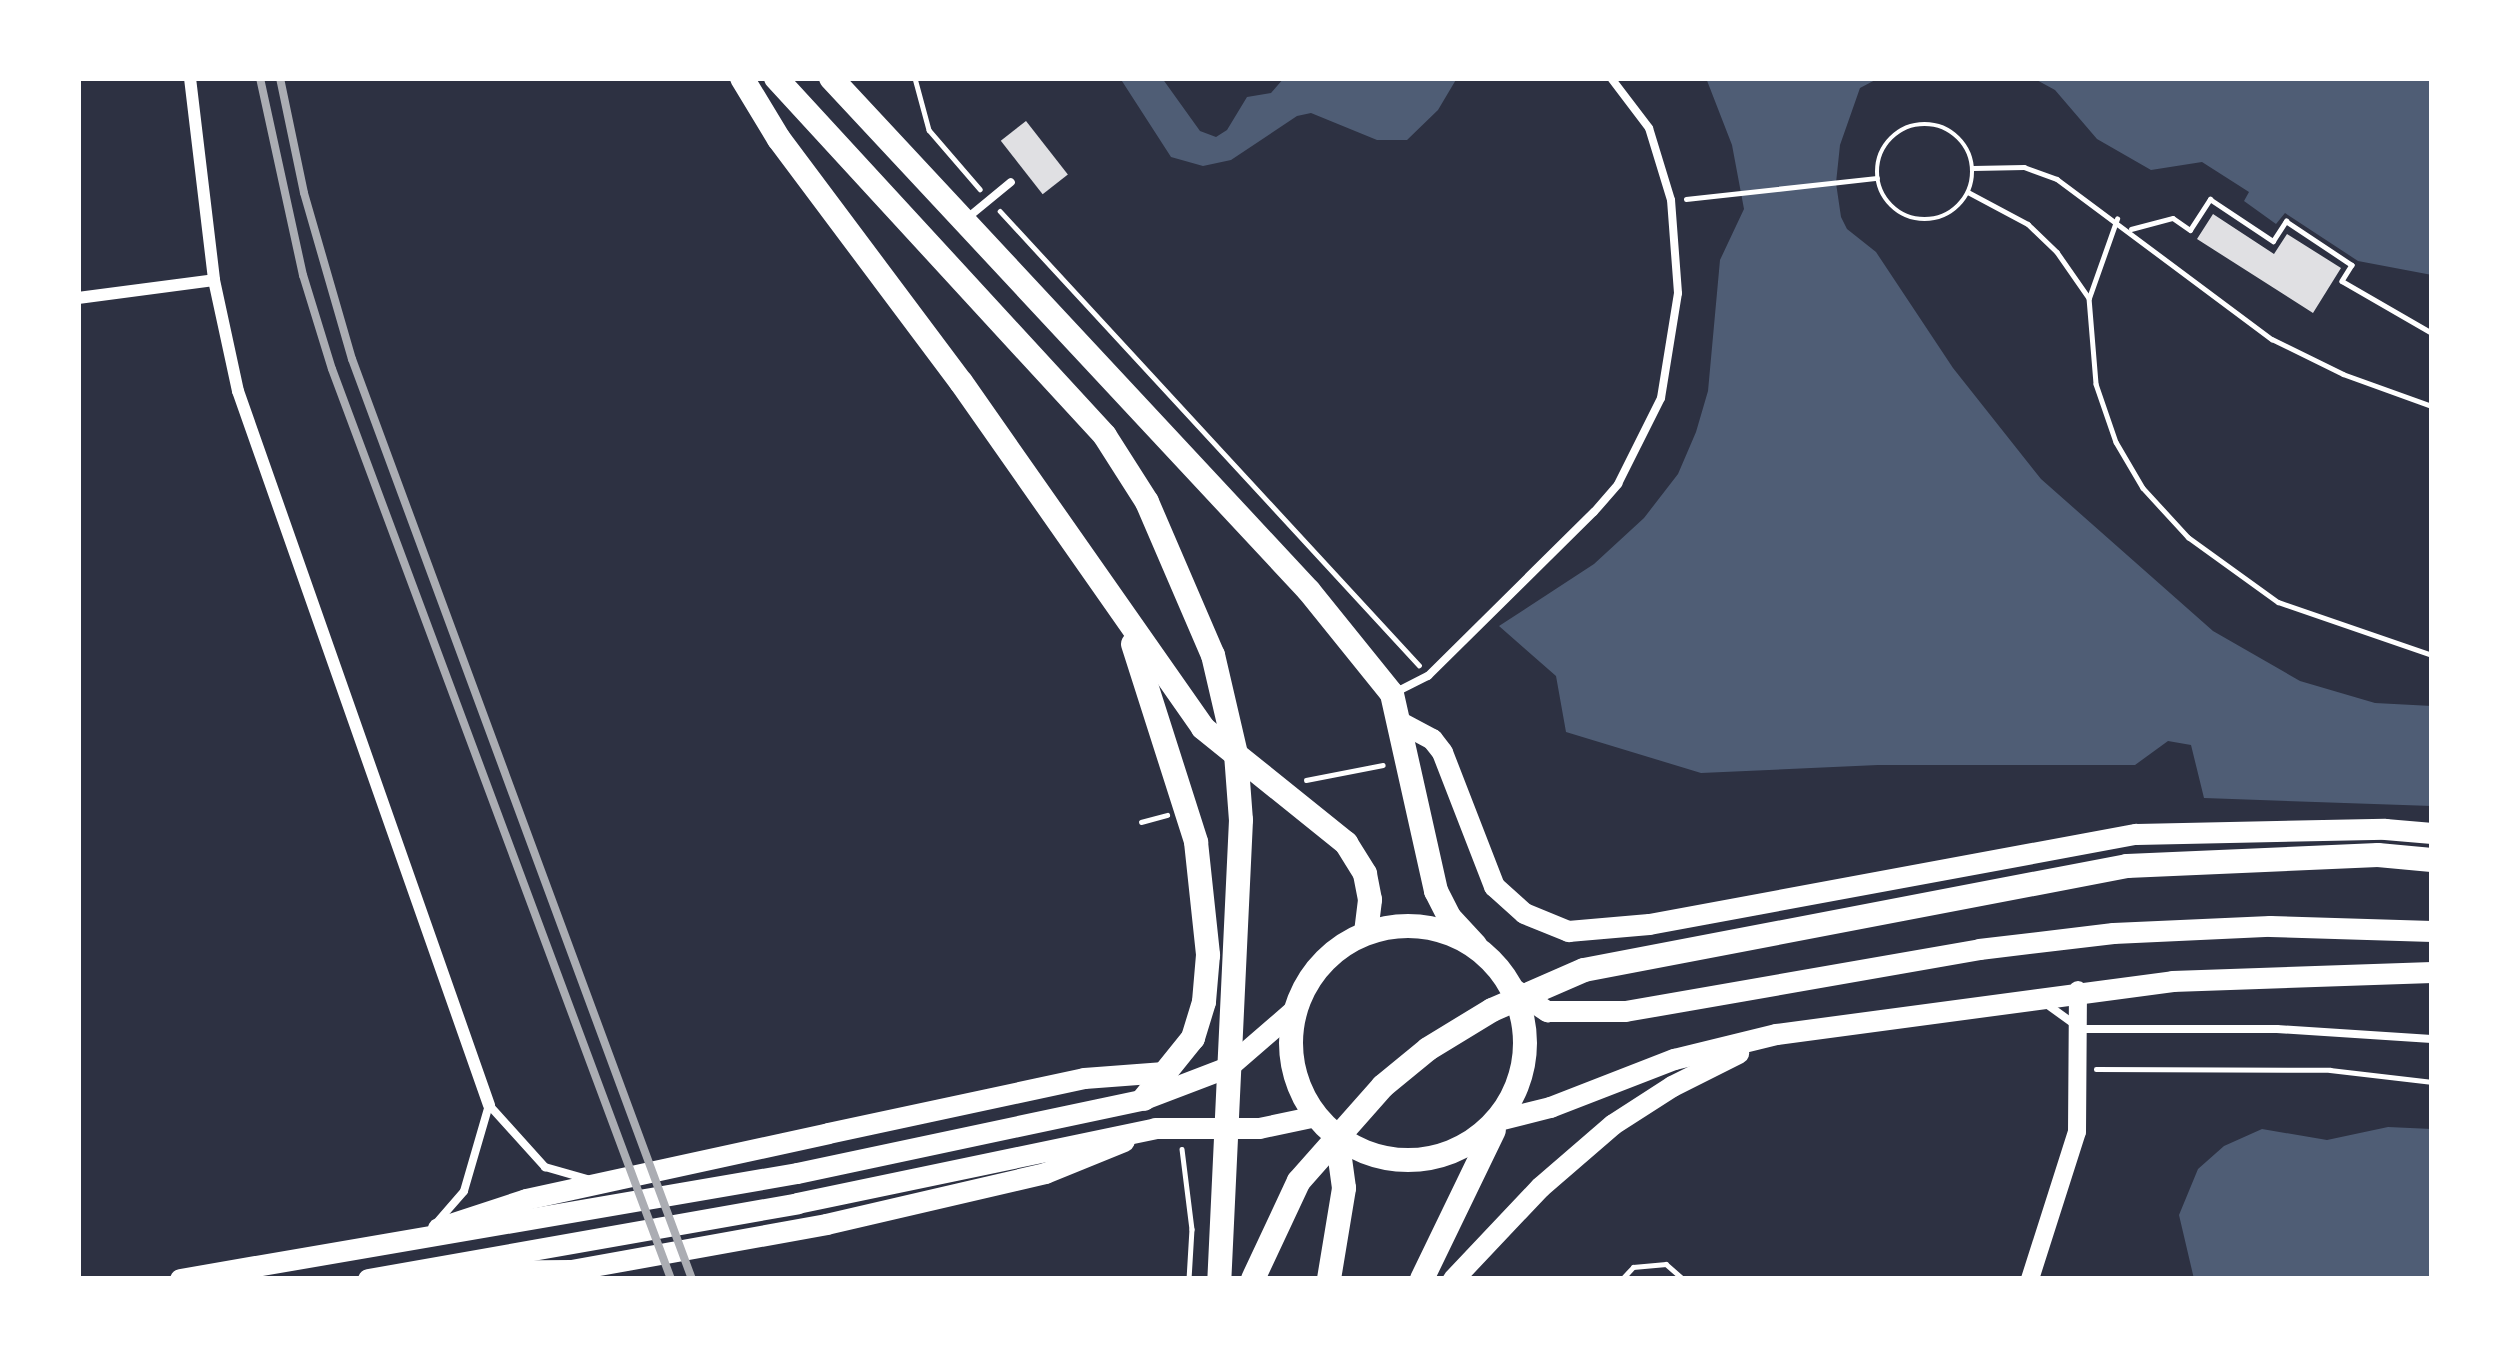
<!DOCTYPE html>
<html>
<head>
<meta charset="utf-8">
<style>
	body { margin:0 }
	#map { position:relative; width:2510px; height:1357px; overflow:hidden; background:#2d3142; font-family:Barlow,sans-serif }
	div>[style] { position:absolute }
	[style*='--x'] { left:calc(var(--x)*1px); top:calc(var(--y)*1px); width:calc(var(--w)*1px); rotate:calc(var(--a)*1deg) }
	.water>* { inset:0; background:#4f5d75 }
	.building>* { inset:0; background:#e0e0e3; transform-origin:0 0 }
	.path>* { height:4.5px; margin:-2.25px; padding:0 2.25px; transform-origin:2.25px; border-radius:2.25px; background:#fff }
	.path>.ring { margin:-2.25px; padding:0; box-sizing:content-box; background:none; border:4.5px solid #fff; border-radius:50% }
	.service>* { height:8px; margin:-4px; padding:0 4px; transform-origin:4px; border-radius:4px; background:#fff }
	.minor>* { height:12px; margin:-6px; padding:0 6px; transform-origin:6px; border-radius:6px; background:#fff }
	.tertiary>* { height:18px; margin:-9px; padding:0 9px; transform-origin:9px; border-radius:9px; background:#fff }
	.secondary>* { height:21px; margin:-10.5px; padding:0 10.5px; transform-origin:10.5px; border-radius:10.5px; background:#fff }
	.primary>* { height:21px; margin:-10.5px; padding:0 10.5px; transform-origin:10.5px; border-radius:10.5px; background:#fff }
	.trunk>* { height:24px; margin:-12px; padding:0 12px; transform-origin:12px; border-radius:12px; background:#fff }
	.trunk>.ring { margin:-12px; padding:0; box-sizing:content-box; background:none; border:24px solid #fff; border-radius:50% }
	.rail>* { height:8px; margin:-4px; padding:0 4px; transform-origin:4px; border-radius:4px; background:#abadb3 }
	span { translate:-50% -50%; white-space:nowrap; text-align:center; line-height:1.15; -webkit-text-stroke:12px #fff; paint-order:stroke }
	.frame { position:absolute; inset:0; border:81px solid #fff; pointer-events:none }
</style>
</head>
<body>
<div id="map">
	<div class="water">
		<i style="clip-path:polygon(1120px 78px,1162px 78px,1200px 131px,1216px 137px,1227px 130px,1247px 97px,1271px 93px,1284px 78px,1457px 78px,1438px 110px,1407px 140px,1377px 140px,1311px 113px,1297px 116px,1231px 160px,1203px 166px,1171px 157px)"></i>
		<i style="clip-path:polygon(1706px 78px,1879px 78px,1860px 88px,1840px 145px,1836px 183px,1841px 217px,1847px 229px,1876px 252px,1953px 368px,2041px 479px,2213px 631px,2300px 681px,2375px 703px,2432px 706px,2432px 806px,2204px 798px,2191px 745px,2168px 741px,2135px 765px,1878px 765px,1701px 773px,1566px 732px,1556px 676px,1499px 626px,1594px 564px,1644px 518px,1678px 474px,1696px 432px,1708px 391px,1720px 260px,1744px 209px,1732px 145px)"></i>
		<i style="clip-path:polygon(2033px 78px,2432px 78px,2432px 275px,2358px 261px,2285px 213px,2276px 224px,2244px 201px,2249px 192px,2202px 162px,2151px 170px,2097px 139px,2055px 90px)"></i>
		<i style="clip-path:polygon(2388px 1127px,2432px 1129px,2432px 1279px,2194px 1279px,2179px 1215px,2198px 1169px,2224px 1146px,2262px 1129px,2327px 1140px)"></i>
	</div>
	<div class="building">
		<i style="left:1026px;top:121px;width:68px;height:32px;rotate:52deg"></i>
		<i style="clip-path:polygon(2213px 214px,2274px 254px,2287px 234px,2341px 268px,2313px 313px,2197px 239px)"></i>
	</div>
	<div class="path">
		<i style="--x:915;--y:78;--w:54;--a:74.9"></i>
		<i style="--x:929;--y:130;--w:78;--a:49.2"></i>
		<i class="ring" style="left:1877px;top:124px;width:91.5px;height:91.5px"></i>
		<i style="--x:1973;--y:168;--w:51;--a:-1.1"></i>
		<i style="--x:2024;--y:167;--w:35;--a:20"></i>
		<i style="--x:2057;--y:179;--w:268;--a:36.7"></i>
		<i style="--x:2272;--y:339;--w:79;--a:26.2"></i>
		<i style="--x:2343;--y:374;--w:95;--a:19.8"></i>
		<i style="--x:1968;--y:192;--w:68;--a:28.1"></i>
		<i style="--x:2028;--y:224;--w:40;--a:44"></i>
		<i style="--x:2057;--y:252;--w:56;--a:55.2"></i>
		<i style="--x:2089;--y:298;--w:86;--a:85.3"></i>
		<i style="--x:2096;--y:384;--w:61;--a:71"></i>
		<i style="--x:2116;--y:442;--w:53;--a:59.6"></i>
		<i style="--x:2143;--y:488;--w:67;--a:47.4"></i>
		<i style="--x:2188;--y:537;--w:111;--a:35.8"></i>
		<i style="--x:2278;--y:602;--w:163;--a:19"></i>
		<i style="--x:1686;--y:199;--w:192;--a:-6.3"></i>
		<i style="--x:1000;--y:211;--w:618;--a:47.3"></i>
		<i style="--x:2131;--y:229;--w:43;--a:-14.7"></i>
		<i style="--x:2173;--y:218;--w:21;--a:35"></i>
		<i style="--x:2190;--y:230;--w:37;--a:-57"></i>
		<i style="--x:2210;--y:199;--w:76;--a:33.7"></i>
		<i style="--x:2273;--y:241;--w:24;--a:-57"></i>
		<i style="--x:2286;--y:221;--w:79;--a:33.7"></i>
		<i style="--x:2352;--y:265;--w:19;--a:122"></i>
		<i style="--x:2342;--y:281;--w:104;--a:30"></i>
		<i style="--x:2089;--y:298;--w:84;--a:-70.5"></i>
		<i style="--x:1306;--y:780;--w:78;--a:-11"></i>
		<i style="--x:1141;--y:822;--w:27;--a:-15"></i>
		<i style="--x:2096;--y:1069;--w:234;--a:0.2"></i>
		<i style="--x:2330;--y:1070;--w:103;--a:6.7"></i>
		<i style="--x:1182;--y:1149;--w:81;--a:82.9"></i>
		<i style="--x:1192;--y:1229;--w:50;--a:93.4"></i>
		<i style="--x:1622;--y:1279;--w:16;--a:-47"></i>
		<i style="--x:1633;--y:1267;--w:33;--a:-5"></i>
		<i style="--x:1666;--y:1264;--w:23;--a:41"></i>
	</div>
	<div class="service">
		<i style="--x:966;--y:219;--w:58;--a:-39.4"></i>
		<i style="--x:1398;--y:691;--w:34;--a:-27"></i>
		<i style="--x:1428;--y:676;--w:233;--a:-44.7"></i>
		<i style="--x:1594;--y:512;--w:37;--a:-49"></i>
		<i style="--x:1618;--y:484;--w:96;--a:-63.4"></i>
		<i style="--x:1661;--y:398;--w:106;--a:-80.8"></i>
		<i style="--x:1678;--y:293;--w:93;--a:-94.3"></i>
		<i style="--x:1671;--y:200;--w:75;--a:-107"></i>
		<i style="--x:1649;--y:128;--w:63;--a:-127.2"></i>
		<i style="--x:2045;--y:1003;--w:44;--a:35.8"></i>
		<i style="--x:2081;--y:1029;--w:196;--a:0"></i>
		<i style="--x:2277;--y:1029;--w:155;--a:3.7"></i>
		<i style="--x:439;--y:1220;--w:38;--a:-49"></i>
		<i style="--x:464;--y:1191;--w:90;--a:-73.8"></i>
		<i style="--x:489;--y:1105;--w:84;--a:47.9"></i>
		<i style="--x:545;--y:1167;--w:44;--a:15.9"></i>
	</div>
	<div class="minor">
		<i style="--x:190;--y:78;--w:203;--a:83.2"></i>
		<i style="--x:214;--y:280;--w:114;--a:77.8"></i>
		<i style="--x:238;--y:391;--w:757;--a:70.63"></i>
		<i style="--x:78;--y:298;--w:137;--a:-7.5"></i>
	</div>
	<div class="tertiary">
		<i style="--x:2030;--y:1279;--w:154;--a:-72.3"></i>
		<i style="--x:2077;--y:1132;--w:142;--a:-89.6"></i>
	</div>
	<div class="secondary">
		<i style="--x:1402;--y:723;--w:34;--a:28"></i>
		<i style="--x:1432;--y:739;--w:16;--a:52"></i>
		<i style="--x:1442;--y:752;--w:144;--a:68.8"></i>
		<i style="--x:1494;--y:886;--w:40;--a:42"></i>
		<i style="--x:1524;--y:913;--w:48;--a:22.2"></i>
		<i style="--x:1568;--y:931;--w:81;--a:-4.9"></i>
		<i style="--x:1649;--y:924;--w:495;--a:-10.5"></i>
		<i style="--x:2136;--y:834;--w:249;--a:-1.2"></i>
		<i style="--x:2385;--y:829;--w:47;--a:4.9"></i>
		<i style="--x:438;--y:1228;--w:93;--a:-18.2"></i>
		<i style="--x:526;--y:1199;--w:309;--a:-12.3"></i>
		<i style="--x:828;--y:1133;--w:262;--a:-12.1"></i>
		<i style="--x:1084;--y:1078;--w:80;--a:-4.3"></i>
		<i style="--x:452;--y:1271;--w:119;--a:-0.5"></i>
		<i style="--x:571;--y:1270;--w:259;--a:-10.2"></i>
		<i style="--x:826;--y:1224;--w:225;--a:-13.1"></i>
		<i style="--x:1045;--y:1173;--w:85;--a:-22.1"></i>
	</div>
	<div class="primary">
		<i style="--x:1514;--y:989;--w:40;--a:34"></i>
		<i style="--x:1547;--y:1011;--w:78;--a:0"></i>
		<i style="--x:1625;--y:1011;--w:359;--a:-9.9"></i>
		<i style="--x:1979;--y:949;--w:135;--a:-6.8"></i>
		<i style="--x:2113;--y:933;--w:157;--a:-2.6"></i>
		<i style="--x:2270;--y:926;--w:162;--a:1.8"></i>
		<i style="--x:1498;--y:1120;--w:54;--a:-14"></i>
		<i style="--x:1550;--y:1107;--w:133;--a:-21.2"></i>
		<i style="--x:1674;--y:1059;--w:105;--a:-13.8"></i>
		<i style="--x:1776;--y:1034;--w:400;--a:-7.6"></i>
		<i style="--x:2172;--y:981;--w:260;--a:-2"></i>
		<i style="--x:180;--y:1279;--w:626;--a:-9.75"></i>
		<i style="--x:797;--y:1173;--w:355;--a:-12"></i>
		<i style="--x:1144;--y:1099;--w:90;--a:-20.9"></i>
		<i style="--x:1228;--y:1067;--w:89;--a:-40.9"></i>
		<i style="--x:368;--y:1279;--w:436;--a:-10"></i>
		<i style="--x:797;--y:1203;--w:366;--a:-11.8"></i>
		<i style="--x:1155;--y:1128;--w:104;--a:0"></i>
		<i style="--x:1259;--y:1128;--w:58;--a:-11.9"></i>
		<i style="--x:1453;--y:1279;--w:127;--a:-46.6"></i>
		<i style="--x:1540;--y:1187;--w:96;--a:-40.8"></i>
		<i style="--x:1613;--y:1124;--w:70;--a:-32.8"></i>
		<i style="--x:1672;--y:1086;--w:74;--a:-26.6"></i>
	</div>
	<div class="trunk">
		<i style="--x:742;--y:78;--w:71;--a:58.8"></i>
		<i style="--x:779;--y:139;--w:304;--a:53.2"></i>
		<i style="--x:961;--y:382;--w:422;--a:55"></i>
		<i style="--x:1203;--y:728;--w:184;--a:38.8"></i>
		<i style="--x:1346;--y:843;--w:36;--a:58"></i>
		<i style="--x:1365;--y:874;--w:26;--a:79"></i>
		<i style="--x:1370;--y:900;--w:32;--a:97"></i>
		<i style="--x:776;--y:78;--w:486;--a:47.4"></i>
		<i style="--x:1105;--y:436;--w:78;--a:57.5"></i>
		<i style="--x:1147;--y:502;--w:167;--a:66.7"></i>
		<i style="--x:1213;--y:655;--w:102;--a:76.9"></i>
		<i style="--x:1236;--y:754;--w:66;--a:85.7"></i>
		<i style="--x:1241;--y:820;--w:460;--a:92.7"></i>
		<i style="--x:831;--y:78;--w:701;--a:47.02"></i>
		<i style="--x:1309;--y:591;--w:132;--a:51.1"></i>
		<i style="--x:1392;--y:694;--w:202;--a:77.4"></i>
		<i style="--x:1436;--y:891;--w:30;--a:63"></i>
		<i style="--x:1450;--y:918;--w:37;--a:47"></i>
		<i style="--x:1133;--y:644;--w:208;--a:72.3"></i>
		<i style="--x:1196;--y:842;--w:114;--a:83.9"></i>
		<i style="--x:1208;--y:955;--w:47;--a:94.9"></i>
		<i style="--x:1204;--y:1002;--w:38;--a:107"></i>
		<i style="--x:1193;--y:1038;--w:78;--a:128.8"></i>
		<i class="ring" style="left:1291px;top:926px;width:210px;height:210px"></i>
		<i style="--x:1253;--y:1279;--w:108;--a:-64.9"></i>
		<i style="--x:1299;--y:1181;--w:127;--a:-48.5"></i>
		<i style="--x:1383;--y:1086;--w:58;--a:-39.4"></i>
		<i style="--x:1428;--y:1049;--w:75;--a:-31.4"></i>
		<i style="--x:1492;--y:1010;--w:100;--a:-23.5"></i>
		<i style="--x:1584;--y:970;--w:553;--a:-10.84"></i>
		<i style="--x:2127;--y:866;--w:251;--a:-2.5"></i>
		<i style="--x:2378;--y:855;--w:54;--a:5.3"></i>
		<i style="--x:1329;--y:1279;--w:92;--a:-80.6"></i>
		<i style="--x:1344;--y:1188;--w:51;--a:-97.8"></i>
		<i style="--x:1422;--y:1279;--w:165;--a:-64.2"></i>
	</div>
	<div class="rail">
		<i style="--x:260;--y:78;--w:202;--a:77.7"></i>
		<i style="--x:303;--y:275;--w:98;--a:72.9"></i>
		<i style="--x:332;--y:369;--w:971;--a:69.57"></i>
		<i style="--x:280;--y:78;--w:117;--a:78.2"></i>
		<i style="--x:304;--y:193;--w:173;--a:73.9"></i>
		<i style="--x:352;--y:359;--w:981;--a:69.72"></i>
	</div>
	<div class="frame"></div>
</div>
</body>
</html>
